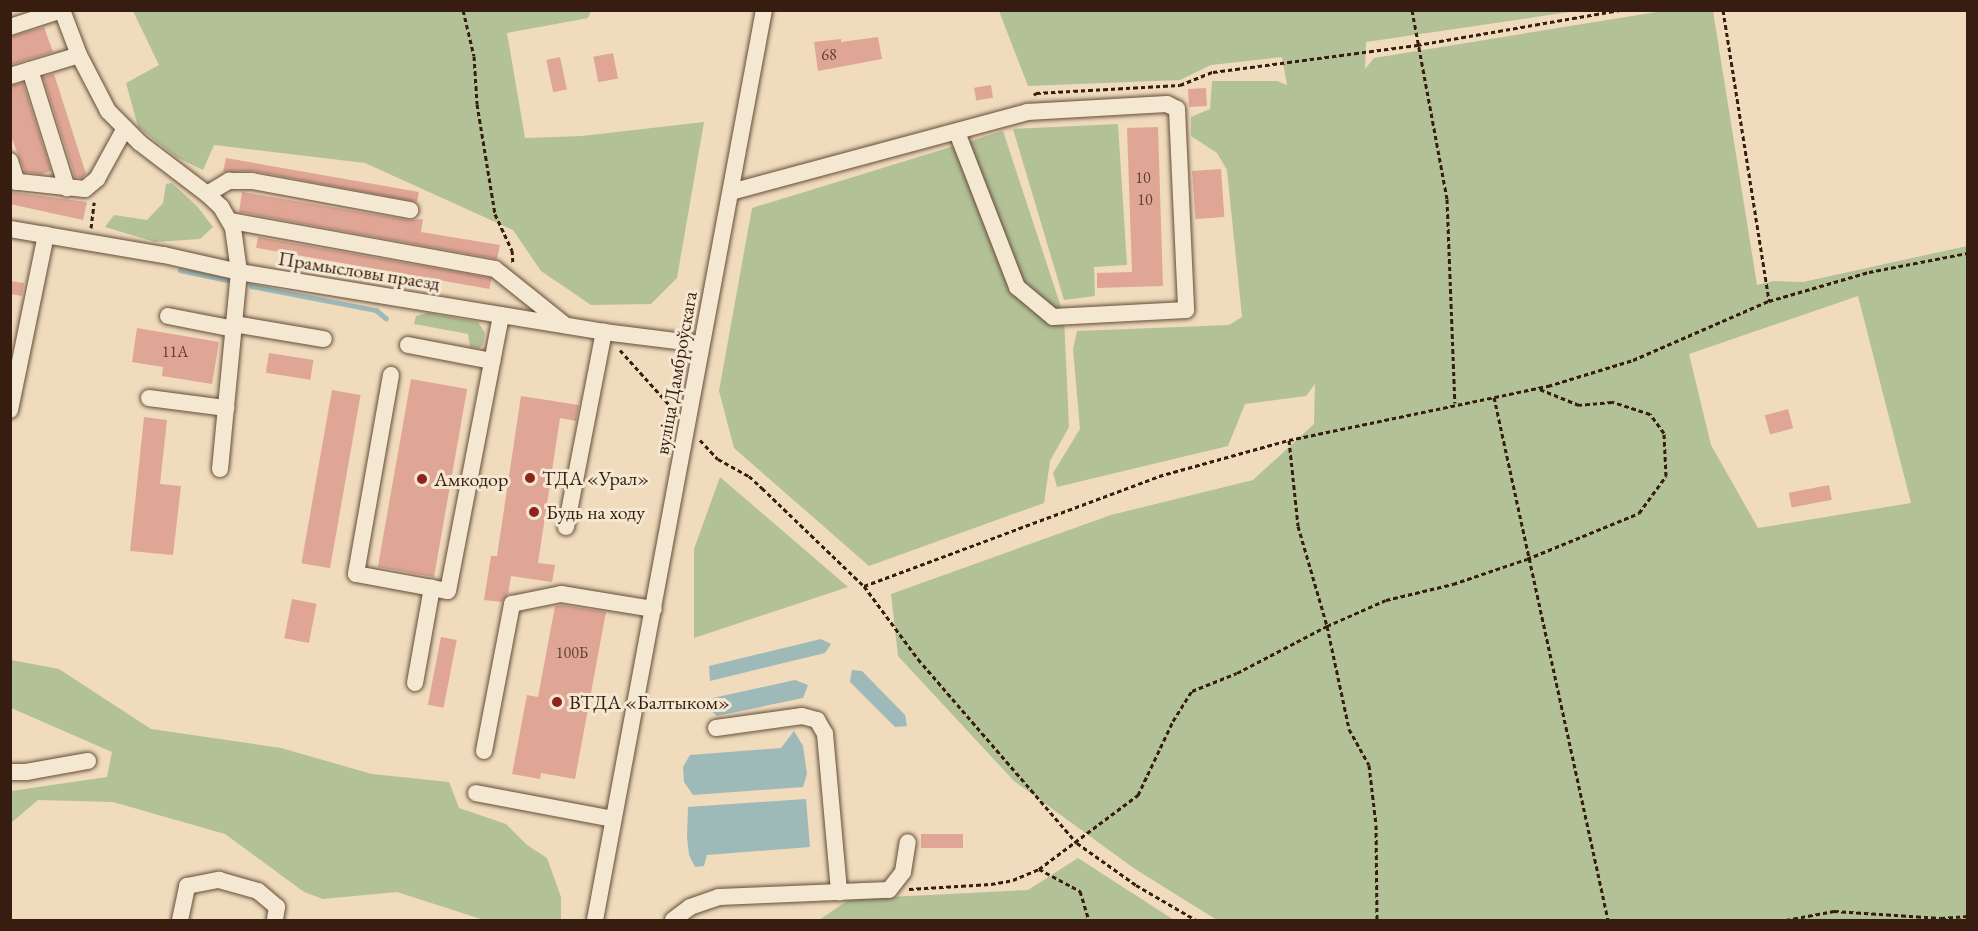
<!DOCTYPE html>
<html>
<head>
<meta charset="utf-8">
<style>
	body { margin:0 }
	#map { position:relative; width:1978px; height:931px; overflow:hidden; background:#f0dbbc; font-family:"EB Garamond",serif }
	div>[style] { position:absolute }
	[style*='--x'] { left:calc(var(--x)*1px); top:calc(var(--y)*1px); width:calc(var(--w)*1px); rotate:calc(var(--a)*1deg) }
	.green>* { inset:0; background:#b3c196 }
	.water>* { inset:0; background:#9db9b8 }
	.stream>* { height:4.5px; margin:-2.25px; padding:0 2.25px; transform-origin:2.25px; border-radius:2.25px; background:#9db9b8 }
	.building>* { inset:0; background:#e0a695; transform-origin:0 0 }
	.path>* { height:3px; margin-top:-1.5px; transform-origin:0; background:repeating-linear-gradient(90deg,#361d0f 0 4.5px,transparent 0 7.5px) }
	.roads { filter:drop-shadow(0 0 2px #644c3a) drop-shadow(0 0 2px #644c3a) }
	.minor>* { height:16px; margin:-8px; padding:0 8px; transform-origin:8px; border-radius:8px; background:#f5e8d3 }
	.dots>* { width:16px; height:16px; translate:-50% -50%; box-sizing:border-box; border:3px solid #f5e8d3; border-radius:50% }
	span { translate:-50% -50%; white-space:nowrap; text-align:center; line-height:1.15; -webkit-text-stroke:6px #f5e8d3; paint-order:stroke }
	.number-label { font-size:16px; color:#603f30 }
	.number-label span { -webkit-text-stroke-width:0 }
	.street-label { font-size:20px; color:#361d0f }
	.poi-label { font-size:20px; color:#361d0f }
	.left { translate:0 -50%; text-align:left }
	.frame { position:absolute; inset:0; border:12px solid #361d0f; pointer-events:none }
</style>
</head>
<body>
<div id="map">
	<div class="green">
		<i style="clip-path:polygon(133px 11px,591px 11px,588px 18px,507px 33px,525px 138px,582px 136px,704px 122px,677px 278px,651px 304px,591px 305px,541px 271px,513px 230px,365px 163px,214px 145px,203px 170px,176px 157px,138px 127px,126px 83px,159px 65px)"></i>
		<i style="clip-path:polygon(evenodd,999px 11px,1576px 11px,1366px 42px,1365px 69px,1374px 58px,1663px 11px,1713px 11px,1757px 285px,1773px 281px,1803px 282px,1967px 246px,1967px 920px,1217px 920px,1135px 869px,1014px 781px,898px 656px,891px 594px,1111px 515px,1253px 480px,1314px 424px,1315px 384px,1306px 396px,1245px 404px,1228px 446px,1057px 487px,1053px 473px,1080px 429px,1073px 349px,1077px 331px,1229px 325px,1242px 317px,1227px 170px,1217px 153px,1191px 136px,1191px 117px,1210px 109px,1212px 81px,1277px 81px,1287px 85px,1282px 57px,1211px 65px,1180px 80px,1028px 86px,999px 11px,1858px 296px,1911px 503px,1758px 528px,1711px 445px,1689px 354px,1858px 296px)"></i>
		<i style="clip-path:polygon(1118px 124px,1127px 265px,1094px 267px,1095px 296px,1064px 300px,1013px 129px)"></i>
		<i style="clip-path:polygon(1003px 131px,1064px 316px,1069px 427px,1050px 461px,1044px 503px,869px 566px,734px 448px,719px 391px,752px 208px)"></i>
		<i style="clip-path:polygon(172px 183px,197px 206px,213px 227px,200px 239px,155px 242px,105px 227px,114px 215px,147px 220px,163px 203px,166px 184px)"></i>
		<i style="clip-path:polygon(427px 313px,478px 322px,485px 333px,483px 345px,479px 348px,470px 347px,468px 334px,414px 324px,416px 316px)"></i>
		<i style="clip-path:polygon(720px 477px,848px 587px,694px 638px,694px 549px)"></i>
		<i style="clip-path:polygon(11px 660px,59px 669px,151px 729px,281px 748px,372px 774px,449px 782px,459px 808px,506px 824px,527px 845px,547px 858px,561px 897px,561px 920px,484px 920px,397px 892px,323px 899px,304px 892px,225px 834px,113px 802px,38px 800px,11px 823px,11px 791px,107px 777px,112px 752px,11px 708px)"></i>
		<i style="clip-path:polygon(1078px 858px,1174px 920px,819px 920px,850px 899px,1028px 890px)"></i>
	</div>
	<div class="water">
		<i style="clip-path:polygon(821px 639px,831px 644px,825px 653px,710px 681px,709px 666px)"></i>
		<i style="clip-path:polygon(852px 670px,862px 671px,905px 715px,907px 726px,895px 727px,850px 682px)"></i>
		<i style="clip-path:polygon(795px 680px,808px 685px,803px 698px,717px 716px,708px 708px,713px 698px)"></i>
		<i style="clip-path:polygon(794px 731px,803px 746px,807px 774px,803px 787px,693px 795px,684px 782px,683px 767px,690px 755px,781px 748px)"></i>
		<i style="clip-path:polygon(806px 799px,810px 847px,707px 855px,704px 866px,695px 867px,689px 855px,687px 837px,688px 807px)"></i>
	</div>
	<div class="stream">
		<i style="--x:180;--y:270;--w:48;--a:12"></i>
		<i style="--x:251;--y:286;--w:127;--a:10.9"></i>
		<i style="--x:376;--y:310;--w:13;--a:39"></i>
	</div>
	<div class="building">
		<i style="clip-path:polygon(44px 27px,53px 52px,10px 65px,10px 37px)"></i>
		<i style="clip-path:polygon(878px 37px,882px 59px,818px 71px,814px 42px,841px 39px,841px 42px)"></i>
		<i style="left:613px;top:53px;width:26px;height:20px;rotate:79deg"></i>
		<i style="left:560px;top:57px;width:33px;height:14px;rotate:78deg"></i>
		<i style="clip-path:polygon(54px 74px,86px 174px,82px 178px,75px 177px,43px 77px)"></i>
		<i style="clip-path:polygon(23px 83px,51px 171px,41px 174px,25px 172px,10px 134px,10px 86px)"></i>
		<i style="left:991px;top:85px;width:13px;height:17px;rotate:81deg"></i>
		<i style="left:1206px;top:88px;width:18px;height:18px;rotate:87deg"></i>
		<i style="clip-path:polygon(1158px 127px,1163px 286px,1097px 288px,1097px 273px,1132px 272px,1127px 128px)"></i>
		<i style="clip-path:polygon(226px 158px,419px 192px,417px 202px,254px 171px,223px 172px)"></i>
		<i style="left:1221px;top:169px;width:48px;height:29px;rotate:86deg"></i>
		<i style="clip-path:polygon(10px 192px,87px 202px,83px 220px,10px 204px)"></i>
		<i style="clip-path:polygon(242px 192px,408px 220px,423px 219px,421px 232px,500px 245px,497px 259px,239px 212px)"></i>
		<i style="left:258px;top:237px;width:237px;height:11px;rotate:10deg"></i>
		<i style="clip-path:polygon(10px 281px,24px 283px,22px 296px,10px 294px)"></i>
		<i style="clip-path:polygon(137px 328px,219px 342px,212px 384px,162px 376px,163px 367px,132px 362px)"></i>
		<i style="left:269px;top:353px;width:45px;height:20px;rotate:9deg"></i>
		<i style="left:411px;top:379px;width:57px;height:191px;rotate:10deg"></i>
		<i style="left:332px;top:390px;width:29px;height:176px;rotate:10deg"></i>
		<i style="clip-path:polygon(521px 396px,579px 405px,576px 421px,560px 418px,538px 563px,555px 565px,552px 582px,511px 576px,508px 594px,502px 602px,484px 600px,491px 556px,497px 556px)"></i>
		<i style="left:1788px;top:409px;width:20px;height:24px;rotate:75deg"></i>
		<i style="clip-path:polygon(144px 417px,167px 420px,160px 484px,181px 486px,173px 555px,130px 551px)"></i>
		<i style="left:1829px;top:485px;width:15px;height:41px;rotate:79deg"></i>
		<i style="left:292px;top:599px;width:25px;height:40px;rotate:11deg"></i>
		<i style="clip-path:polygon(561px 605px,606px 612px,575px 779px,541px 773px,540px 779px,512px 774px,527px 695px,538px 697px,555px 606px)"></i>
		<i style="left:441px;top:637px;width:16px;height:69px;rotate:11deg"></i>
		<i style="left:963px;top:834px;width:14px;height:42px;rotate:90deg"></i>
	</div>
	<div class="path">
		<i style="--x:463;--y:10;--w:47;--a:76.6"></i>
		<i style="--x:474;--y:56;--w:48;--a:86.4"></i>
		<i style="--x:477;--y:104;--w:111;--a:80.7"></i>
		<i style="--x:495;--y:214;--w:40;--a:65"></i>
		<i style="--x:512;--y:250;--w:13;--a:86"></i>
		<i style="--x:1412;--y:10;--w:192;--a:79.5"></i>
		<i style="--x:1447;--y:199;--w:204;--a:87.8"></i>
		<i style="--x:1723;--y:10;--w:295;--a:81"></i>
		<i style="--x:1034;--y:95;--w:3;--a:-45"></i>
		<i style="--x:1036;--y:93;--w:144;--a:-3.2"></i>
		<i style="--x:1180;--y:85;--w:35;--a:-22"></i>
		<i style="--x:1213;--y:72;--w:206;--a:-7.5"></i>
		<i style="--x:1417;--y:45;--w:206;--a:-9.8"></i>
		<i style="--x:91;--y:228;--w:26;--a:-83"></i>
		<i style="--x:620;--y:350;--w:81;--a:48"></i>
		<i style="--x:1494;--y:397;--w:535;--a:77.7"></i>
		<i style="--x:700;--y:440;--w:26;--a:47"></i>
		<i style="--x:718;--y:459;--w:35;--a:29"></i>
		<i style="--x:749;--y:476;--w:18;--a:43"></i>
		<i style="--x:762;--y:488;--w:141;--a:43.9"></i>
		<i style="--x:864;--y:586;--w:91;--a:53.5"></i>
		<i style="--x:918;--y:659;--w:243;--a:49.2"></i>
		<i style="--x:1077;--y:843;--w:72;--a:35.4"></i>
		<i style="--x:1136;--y:885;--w:69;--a:30.3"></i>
		<i style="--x:1289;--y:440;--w:86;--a:84"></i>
		<i style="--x:1298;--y:526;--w:104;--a:73.8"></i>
		<i style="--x:1327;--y:626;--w:64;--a:-23.8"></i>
		<i style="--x:1386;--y:600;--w:69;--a:-13.4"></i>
		<i style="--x:1453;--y:584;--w:78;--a:-18.7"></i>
		<i style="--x:1527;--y:559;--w:121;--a:-22.3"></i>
		<i style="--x:1639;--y:513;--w:46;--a:-53.9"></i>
		<i style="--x:1666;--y:476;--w:43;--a:-92.7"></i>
		<i style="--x:1664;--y:433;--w:24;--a:-126"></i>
		<i style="--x:1650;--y:414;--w:40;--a:-162"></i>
		<i style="--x:1612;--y:402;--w:33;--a:175"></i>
		<i style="--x:1579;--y:405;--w:45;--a:-158"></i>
		<i style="--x:864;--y:586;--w:315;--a:-20.4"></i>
		<i style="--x:1159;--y:476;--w:135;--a:-15.5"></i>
		<i style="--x:1289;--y:440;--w:265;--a:-11.8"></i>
		<i style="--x:1548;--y:386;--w:89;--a:-17"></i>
		<i style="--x:1633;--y:360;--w:148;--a:-23.5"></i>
		<i style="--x:1769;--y:301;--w:104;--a:-16.2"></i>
		<i style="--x:1869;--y:272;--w:101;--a:-10.9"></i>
		<i style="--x:1039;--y:869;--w:47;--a:28.2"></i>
		<i style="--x:1080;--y:891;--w:30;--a:73"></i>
		<i style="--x:909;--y:889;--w:82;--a:-3.5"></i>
		<i style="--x:991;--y:884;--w:22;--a:-10"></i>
		<i style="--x:1013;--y:880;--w:28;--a:-23"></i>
		<i style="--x:1039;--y:869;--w:124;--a:-36.8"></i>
		<i style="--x:1138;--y:795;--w:82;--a:-64.7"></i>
		<i style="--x:1173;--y:721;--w:36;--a:-58"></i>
		<i style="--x:1192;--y:691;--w:48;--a:-21.8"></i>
		<i style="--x:1237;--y:673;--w:102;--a:-27.6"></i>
		<i style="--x:1327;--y:626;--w:105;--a:77.9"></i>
		<i style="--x:1349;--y:729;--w:41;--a:60.9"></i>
		<i style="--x:1369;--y:765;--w:60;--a:83.3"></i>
		<i style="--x:1376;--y:825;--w:95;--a:89.4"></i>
		<i style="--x:1786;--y:920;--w:49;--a:-10.6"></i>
		<i style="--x:1834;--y:911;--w:107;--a:3.7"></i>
		<i style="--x:1941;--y:918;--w:27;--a:-4"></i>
	</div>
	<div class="roads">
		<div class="minor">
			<i style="--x:62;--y:10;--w:48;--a:69.3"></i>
			<i style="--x:79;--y:55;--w:63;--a:62.6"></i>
			<i style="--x:108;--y:111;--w:45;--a:45"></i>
			<i style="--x:140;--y:143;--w:84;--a:37.3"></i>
			<i style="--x:207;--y:194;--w:19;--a:43"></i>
			<i style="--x:221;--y:207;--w:24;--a:60"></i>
			<i style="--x:233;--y:228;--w:44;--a:82.2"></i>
			<i style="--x:239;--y:272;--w:198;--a:95.5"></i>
			<i style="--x:10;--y:27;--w:55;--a:-18.1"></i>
			<i style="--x:30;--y:70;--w:124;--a:72.6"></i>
			<i style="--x:10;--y:76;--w:72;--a:-16.9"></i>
			<i style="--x:10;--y:161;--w:22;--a:72"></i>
			<i style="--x:10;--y:181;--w:75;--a:6.1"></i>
			<i style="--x:85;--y:189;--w:16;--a:-40"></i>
			<i style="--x:97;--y:179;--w:58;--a:-61.2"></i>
			<i style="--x:731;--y:192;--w:307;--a:-15.1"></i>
			<i style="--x:1027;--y:112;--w:140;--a:-3.3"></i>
			<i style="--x:1167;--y:104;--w:11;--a:27"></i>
			<i style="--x:1177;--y:109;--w:201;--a:87.4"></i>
			<i style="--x:1186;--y:310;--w:133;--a:177"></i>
			<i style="--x:1053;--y:317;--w:47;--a:-140.2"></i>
			<i style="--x:1017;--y:287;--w:166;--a:-111.2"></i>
			<i style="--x:207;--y:194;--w:26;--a:-31"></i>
			<i style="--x:229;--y:181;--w:23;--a:0"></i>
			<i style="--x:252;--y:181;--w:161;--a:10.4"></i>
			<i style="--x:231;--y:221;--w:268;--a:10.3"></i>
			<i style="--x:495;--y:269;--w:90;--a:38.7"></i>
			<i style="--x:10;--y:229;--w:156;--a:9.6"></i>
			<i style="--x:164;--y:255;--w:77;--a:12.8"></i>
			<i style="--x:239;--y:272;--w:370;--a:9.3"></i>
			<i style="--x:604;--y:332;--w:98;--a:7.1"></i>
			<i style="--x:168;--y:316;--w:67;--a:11.1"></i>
			<i style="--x:234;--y:324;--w:91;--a:9.5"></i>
			<i style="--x:408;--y:345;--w:86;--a:10.8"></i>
			<i style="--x:391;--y:375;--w:202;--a:100"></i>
			<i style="--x:356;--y:574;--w:77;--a:10.4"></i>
			<i style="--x:149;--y:398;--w:78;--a:7.4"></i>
			<i style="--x:10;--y:410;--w:179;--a:-78.4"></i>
			<i style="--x:566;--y:527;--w:199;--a:-79"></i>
			<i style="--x:415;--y:683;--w:97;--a:-79.9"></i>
			<i style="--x:432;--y:588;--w:16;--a:11"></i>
			<i style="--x:448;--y:591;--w:281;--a:-79.1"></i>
			<i style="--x:716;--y:728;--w:87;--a:-7.9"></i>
			<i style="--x:802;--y:716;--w:16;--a:15"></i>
			<i style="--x:817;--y:720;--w:16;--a:60"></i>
			<i style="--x:825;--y:734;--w:159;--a:84.9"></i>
			<i style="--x:484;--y:751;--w:150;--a:-79.2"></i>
			<i style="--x:512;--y:604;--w:50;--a:-11.5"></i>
			<i style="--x:561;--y:594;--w:94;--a:9.2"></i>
			<i style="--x:10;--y:772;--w:16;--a:0"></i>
			<i style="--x:26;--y:772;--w:63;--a:-10.1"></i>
			<i style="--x:476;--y:793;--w:139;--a:10.7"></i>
			<i style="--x:180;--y:920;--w:35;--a:-78"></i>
			<i style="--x:187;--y:886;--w:33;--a:-11"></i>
			<i style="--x:219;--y:880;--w:41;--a:15.8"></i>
			<i style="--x:258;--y:891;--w:25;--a:40"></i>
			<i style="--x:277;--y:907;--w:13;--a:99"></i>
			<i style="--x:595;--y:920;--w:926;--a:-79.48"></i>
			<i style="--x:673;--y:920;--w:21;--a:-37"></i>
			<i style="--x:690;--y:907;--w:31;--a:-19"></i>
			<i style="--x:719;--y:897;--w:170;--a:-2.4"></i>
			<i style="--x:889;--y:890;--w:23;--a:-52"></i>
			<i style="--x:903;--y:872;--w:30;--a:-81"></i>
		</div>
	</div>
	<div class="dots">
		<i style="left:530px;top:478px;background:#8f2418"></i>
		<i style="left:422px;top:479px;background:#8f2418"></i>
		<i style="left:534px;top:512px;background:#8f2418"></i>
		<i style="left:557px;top:702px;background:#8f2418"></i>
	</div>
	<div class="number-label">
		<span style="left:829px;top:55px">68</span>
		<span style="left:1143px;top:178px">10</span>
		<span style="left:1145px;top:200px">10</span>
		<span style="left:175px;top:352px">11А</span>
		<span style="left:572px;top:653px">100Б</span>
	</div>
	<div class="street-label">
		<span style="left:359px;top:271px;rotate:9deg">Прамысловы праезд</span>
		<span style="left:676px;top:373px;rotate:-80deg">вуліца Дамброўскага</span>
	</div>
	<div class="poi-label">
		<span class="left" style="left:542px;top:478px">ТДА «Урал»</span>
		<span class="left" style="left:434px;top:479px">Амкодор</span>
		<span class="left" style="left:546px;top:512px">Будь на ходу</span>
		<span class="left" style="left:569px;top:702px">ВТДА «Балтыком»</span>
	</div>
	<div class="frame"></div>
</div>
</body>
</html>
